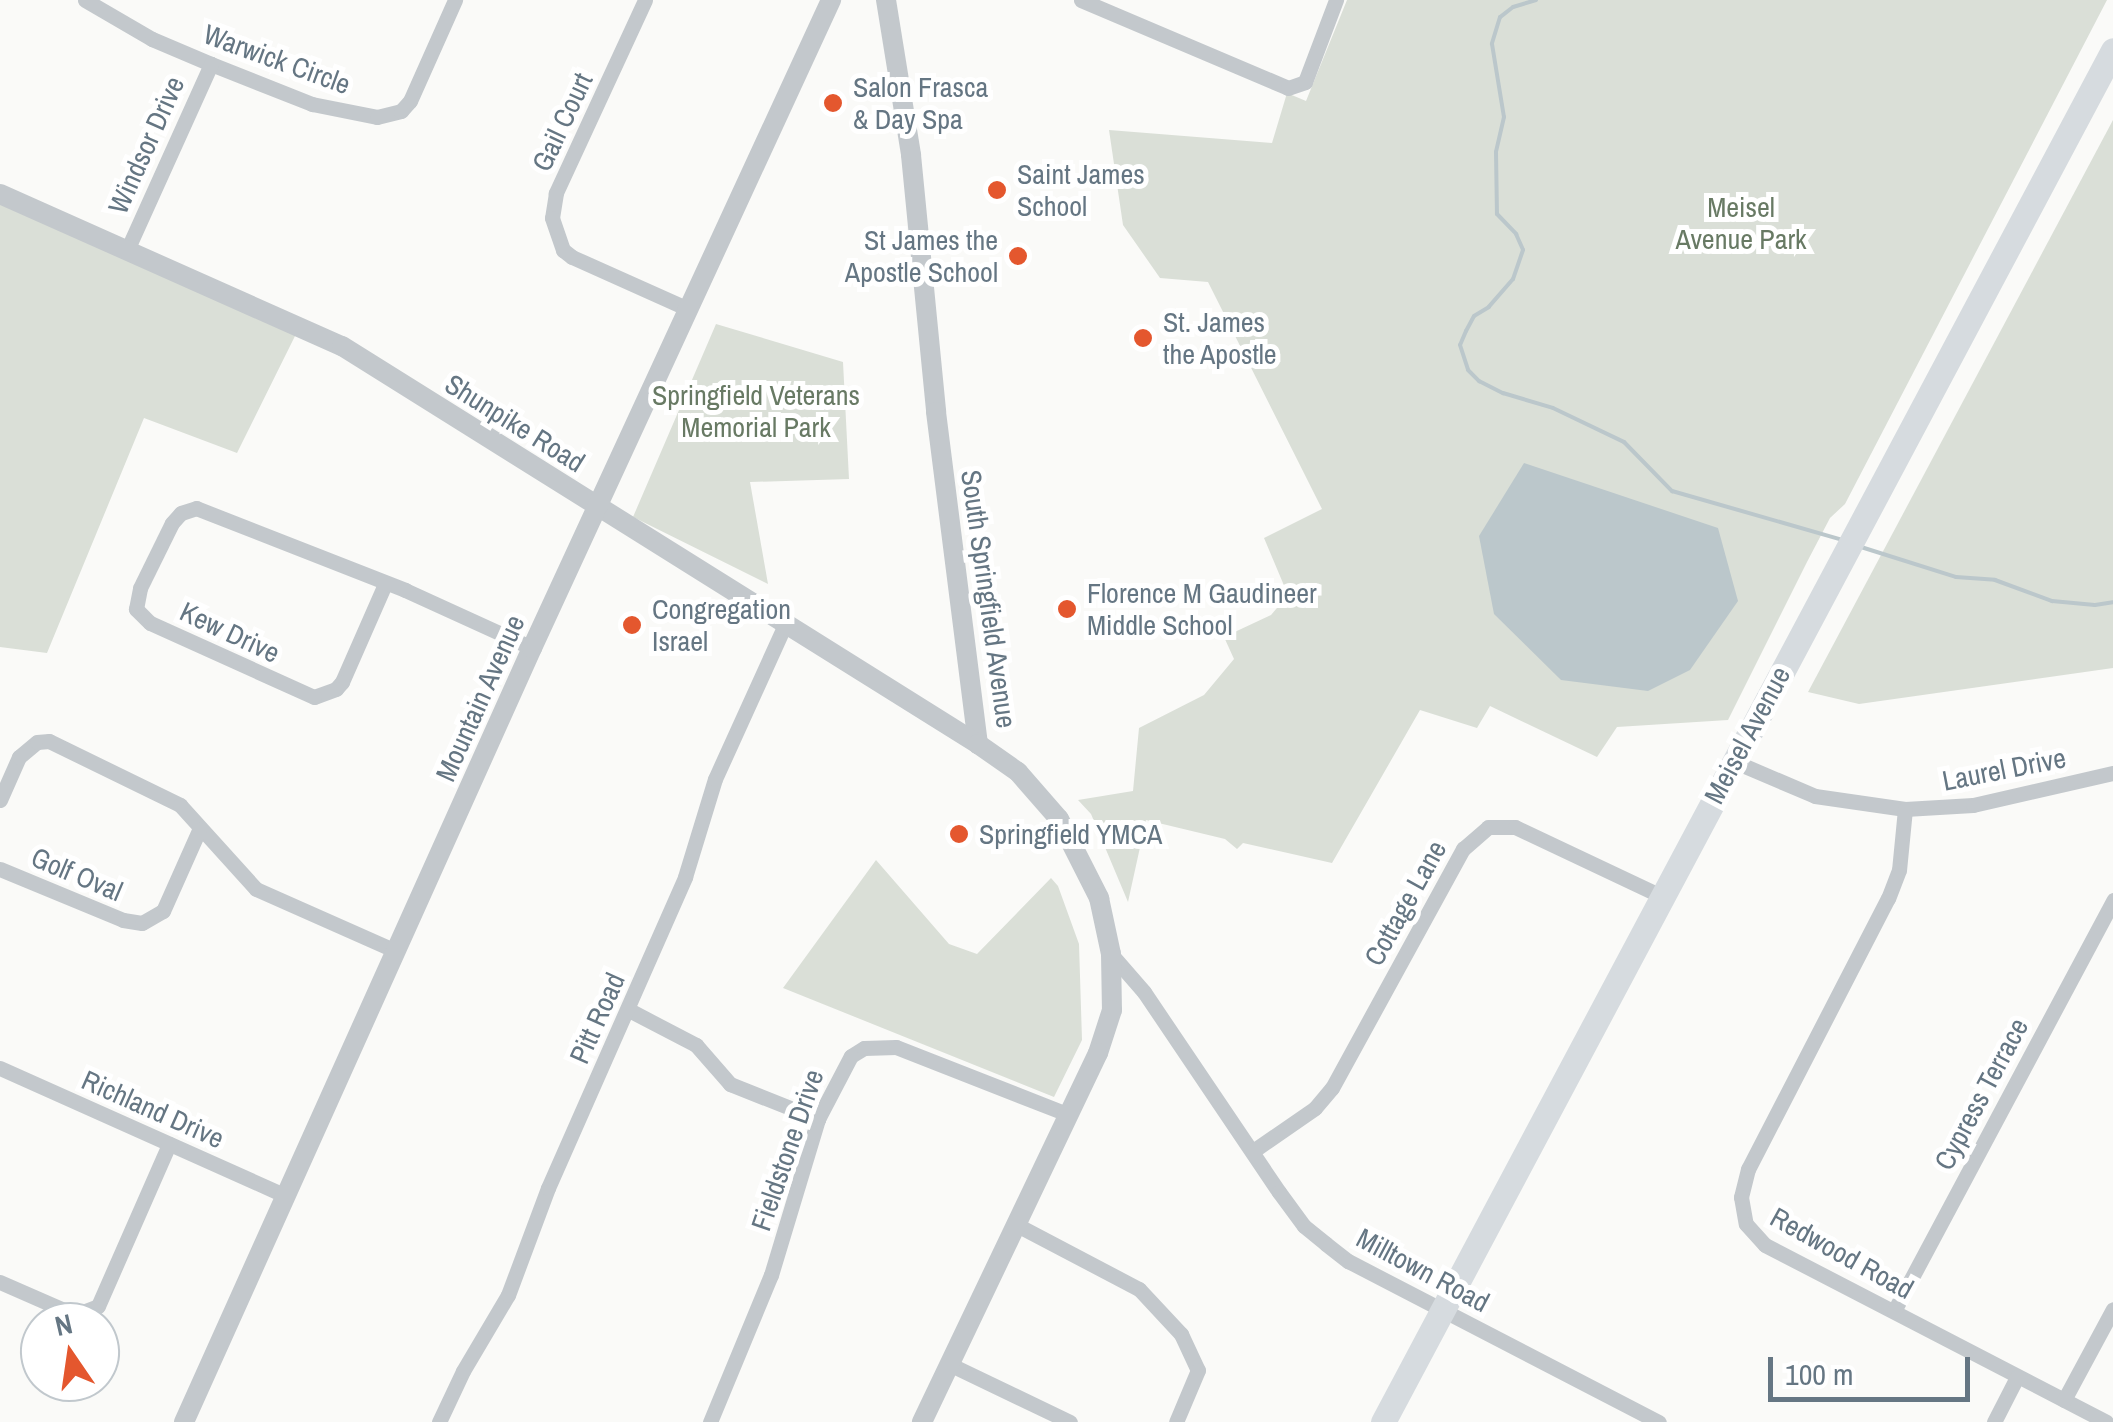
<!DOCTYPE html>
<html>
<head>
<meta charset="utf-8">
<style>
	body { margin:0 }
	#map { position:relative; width:2113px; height:1422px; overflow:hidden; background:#fafaf8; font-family:"Archivo Narrow",sans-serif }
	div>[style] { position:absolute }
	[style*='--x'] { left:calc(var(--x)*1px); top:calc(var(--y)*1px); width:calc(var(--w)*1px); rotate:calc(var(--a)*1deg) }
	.green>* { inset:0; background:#dadfd7 }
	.water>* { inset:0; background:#bbc7cb }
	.stream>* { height:4px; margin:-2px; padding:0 2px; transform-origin:2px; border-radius:2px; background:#bbc7cb }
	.minor>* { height:15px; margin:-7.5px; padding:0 7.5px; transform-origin:7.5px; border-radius:7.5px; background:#c3c8cc }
	.tertiary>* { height:20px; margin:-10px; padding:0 10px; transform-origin:10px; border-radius:10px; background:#c3c8cc }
	.primary>* { height:25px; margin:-12.5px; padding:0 12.5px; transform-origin:12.5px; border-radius:12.5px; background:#d6dbdf }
	.dots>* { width:28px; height:28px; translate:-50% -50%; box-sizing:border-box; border:5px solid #fff; border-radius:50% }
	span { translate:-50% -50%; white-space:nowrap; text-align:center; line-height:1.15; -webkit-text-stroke:10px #fff; paint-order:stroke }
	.street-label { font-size:28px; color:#657683 }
	.poi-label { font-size:28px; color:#657683 }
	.left { translate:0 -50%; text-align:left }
	.right { translate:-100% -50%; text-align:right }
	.park-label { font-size:28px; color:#687a64 }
	.north { position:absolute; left:20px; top:1302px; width:100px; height:100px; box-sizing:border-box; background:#fff; border:2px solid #c1c8cd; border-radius:50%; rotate:347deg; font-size:28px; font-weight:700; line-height:40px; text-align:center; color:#657683 }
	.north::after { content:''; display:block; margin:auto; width:35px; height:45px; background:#e4572e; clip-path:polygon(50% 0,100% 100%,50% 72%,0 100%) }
	.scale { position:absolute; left:1768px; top:1357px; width:202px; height:45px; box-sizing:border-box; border:5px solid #657683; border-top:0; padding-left:12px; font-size:30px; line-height:35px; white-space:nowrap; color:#657683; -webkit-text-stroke:8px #fff; paint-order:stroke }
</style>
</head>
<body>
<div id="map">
	<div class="green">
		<i style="clip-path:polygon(1347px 0,2107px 0,1845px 504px,1830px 518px,1807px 562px,1728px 720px,1617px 727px,1597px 757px,1490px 706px,1477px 728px,1420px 710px,1332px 863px,1243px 843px,1237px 849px,1225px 839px,1146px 820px,1128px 902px,1091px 814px,1078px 800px,1133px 791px,1139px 728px,1204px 695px,1234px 659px,1224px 637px,1271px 615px,1288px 595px,1264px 538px,1322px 509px,1208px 282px,1160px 278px,1123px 225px,1109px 130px,1272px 143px,1287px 93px,1306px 101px)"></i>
		<i style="clip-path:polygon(2113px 120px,2113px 668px,1859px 704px,1808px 692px)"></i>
		<i style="clip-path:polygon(0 203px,296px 334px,237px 453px,144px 418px,47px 653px,0 647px)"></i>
		<i style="clip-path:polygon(716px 324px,843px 362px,849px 479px,750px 482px,768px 584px,633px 517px)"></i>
		<i style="clip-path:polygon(876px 860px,949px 944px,977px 954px,1051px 878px,1058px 886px,1079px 944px,1082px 1040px,1054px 1097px,783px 988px)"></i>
	</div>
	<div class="water">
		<i style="clip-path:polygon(1524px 463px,1718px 528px,1738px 601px,1690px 670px,1648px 691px,1561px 680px,1494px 614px,1479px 536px)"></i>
	</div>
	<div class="stream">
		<i style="--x:1536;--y:0;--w:24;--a:163"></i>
		<i style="--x:1513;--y:7;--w:16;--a:142"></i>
		<i style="--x:1500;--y:17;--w:28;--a:107"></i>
		<i style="--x:1492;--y:44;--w:74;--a:80.7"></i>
		<i style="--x:1504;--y:117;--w:36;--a:103"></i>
		<i style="--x:1496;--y:152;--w:62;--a:89.1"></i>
		<i style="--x:1497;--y:214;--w:28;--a:46"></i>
		<i style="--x:1516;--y:234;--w:17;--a:66"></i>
		<i style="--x:1523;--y:250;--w:31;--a:109"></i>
		<i style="--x:1513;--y:279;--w:37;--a:131"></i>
		<i style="--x:1489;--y:307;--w:17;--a:149"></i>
		<i style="--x:1474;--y:316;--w:17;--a:118"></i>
		<i style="--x:1466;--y:331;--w:15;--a:113"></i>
		<i style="--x:1460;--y:345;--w:26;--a:72"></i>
		<i style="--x:1468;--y:370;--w:16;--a:45"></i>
		<i style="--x:1479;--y:381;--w:27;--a:27"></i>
		<i style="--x:1503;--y:393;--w:52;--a:16.7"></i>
		<i style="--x:1553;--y:408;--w:79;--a:25.6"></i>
		<i style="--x:1624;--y:442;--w:69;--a:45.6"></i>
		<i style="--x:1672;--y:491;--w:178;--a:16"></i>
		<i style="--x:1861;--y:547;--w:100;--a:17.5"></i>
		<i style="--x:1956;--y:577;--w:39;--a:4"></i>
		<i style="--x:1995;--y:580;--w:61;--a:20.2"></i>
		<i style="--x:2052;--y:601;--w:43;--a:5.3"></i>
		<i style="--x:2095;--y:605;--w:18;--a:-9"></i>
	</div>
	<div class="minor">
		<i style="--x:85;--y:0;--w:78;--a:30.2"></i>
		<i style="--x:152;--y:39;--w:64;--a:23"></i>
		<i style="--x:211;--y:64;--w:109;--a:21.6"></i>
		<i style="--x:312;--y:104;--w:66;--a:11.3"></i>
		<i style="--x:377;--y:117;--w:25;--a:-14"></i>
		<i style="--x:401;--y:111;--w:13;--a:-48"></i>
		<i style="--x:410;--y:101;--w:111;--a:-66"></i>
		<i style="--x:645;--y:0;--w:213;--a:114.8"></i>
		<i style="--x:556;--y:193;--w:25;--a:99"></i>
		<i style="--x:552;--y:218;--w:34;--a:71"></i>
		<i style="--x:563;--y:250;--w:11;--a:38"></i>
		<i style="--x:572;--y:257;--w:127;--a:24.1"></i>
		<i style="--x:1081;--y:0;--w:225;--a:23"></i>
		<i style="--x:1288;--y:88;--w:18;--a:-19"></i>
		<i style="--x:1305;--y:82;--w:88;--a:-69.3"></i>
		<i style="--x:128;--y:248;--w:202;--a:-65.7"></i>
		<i style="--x:385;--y:584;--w:107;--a:113.7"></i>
		<i style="--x:342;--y:682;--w:9;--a:131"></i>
		<i style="--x:336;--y:689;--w:23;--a:160"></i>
		<i style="--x:314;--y:697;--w:180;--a:-155.7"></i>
		<i style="--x:150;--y:623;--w:20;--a:-135"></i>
		<i style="--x:136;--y:609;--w:21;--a:-79"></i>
		<i style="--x:140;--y:588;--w:72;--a:-63.8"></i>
		<i style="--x:172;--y:523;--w:13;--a:-48"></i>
		<i style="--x:181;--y:513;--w:16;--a:-18"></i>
		<i style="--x:196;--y:508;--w:225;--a:21.4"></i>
		<i style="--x:405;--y:590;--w:140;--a:24.5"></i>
		<i style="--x:1733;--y:761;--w:89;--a:23.1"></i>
		<i style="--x:1815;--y:796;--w:91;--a:8.2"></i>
		<i style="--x:1905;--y:809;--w:68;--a:-3.4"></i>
		<i style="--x:1973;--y:805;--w:144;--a:-12.9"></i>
		<i style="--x:0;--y:800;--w:47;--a:-66.2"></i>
		<i style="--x:19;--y:757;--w:23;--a:-40"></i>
		<i style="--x:37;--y:742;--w:12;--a:-5"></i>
		<i style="--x:49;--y:741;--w:146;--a:26"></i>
		<i style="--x:180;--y:805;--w:113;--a:47.9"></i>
		<i style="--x:256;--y:889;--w:153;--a:23.9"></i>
		<i style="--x:1905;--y:809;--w:61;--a:95.6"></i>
		<i style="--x:1899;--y:870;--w:30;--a:111"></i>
		<i style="--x:1888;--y:898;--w:305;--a:117.3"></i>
		<i style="--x:1748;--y:1169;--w:29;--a:104"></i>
		<i style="--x:1741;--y:1197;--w:27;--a:80"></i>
		<i style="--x:1746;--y:1224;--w:28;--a:48"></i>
		<i style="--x:1765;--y:1245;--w:384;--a:27.4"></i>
		<i style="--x:0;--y:869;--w:133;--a:22.5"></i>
		<i style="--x:123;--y:920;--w:19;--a:9"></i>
		<i style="--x:142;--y:923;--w:24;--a:-30"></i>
		<i style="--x:163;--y:911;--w:89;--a:-66"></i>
		<i style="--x:1111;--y:954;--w:50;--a:49"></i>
		<i style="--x:1144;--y:992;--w:241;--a:56"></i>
		<i style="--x:1279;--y:1192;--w:42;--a:53.7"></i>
		<i style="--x:1304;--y:1226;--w:28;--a:39"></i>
		<i style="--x:1326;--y:1244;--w:28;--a:38"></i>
		<i style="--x:1348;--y:1261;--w:350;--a:27.4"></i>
		<i style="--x:629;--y:1010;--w:76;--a:27.6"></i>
		<i style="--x:696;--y:1045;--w:52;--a:48.9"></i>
		<i style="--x:730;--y:1084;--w:95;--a:21.7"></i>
		<i style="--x:0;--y:1068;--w:313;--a:24.1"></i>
		<i style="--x:1253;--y:1151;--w:75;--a:-34.7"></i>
		<i style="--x:1315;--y:1108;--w:26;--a:-50"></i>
		<i style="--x:1332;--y:1088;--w:273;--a:-61.3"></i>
		<i style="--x:1463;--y:849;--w:33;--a:-41"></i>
		<i style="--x:1488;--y:827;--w:27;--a:0"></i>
		<i style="--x:1515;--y:827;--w:161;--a:25.3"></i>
		<i style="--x:1015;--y:1224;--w:140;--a:27.7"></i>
		<i style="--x:1139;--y:1289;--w:62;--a:47"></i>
		<i style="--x:1181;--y:1334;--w:40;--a:65"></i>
		<i style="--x:1198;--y:1370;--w:56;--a:112.9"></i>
		<i style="--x:0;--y:1282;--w:70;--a:23.6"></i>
		<i style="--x:64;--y:1310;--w:16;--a:11"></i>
		<i style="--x:80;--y:1313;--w:19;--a:-21"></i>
		<i style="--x:98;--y:1306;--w:177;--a:-66.3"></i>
		<i style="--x:1894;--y:1311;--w:466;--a:-61.9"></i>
		<i style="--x:949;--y:1364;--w:134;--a:25.6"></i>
		<i style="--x:2064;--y:1400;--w:103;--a:-61.7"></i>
		<i style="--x:439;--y:1422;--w:56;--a:-64.8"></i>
		<i style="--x:463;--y:1371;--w:88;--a:-59.4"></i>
		<i style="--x:508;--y:1295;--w:114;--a:-69.5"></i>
		<i style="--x:548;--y:1188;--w:340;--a:-66.2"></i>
		<i style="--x:685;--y:877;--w:102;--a:-73"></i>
		<i style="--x:715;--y:779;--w:167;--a:-65.6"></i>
		<i style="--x:710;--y:1422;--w:159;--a:-67.5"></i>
		<i style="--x:771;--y:1275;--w:163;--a:-73.2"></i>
		<i style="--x:818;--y:1119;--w:71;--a:-62.4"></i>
		<i style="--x:851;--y:1056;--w:15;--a:-32"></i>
		<i style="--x:864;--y:1048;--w:32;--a:-2"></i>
		<i style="--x:896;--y:1047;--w:184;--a:21.4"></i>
		<i style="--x:1994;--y:1422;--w:51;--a:-62.9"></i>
	</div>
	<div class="tertiary">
		<i style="--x:886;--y:0;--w:157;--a:80.8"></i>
		<i style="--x:911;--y:155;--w:258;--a:84.4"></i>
		<i style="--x:936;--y:412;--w:335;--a:82.8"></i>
		<i style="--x:0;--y:194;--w:374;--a:24"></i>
		<i style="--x:342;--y:346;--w:750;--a:32.04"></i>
		<i style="--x:978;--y:744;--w:49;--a:35"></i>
		<i style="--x:1018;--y:772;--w:62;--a:48.9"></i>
		<i style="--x:1059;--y:819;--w:89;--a:63.1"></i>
		<i style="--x:1099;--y:898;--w:57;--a:77.9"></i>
		<i style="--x:1111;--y:954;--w:56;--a:89"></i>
		<i style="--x:1112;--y:1010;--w:45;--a:108"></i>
		<i style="--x:1098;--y:1053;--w:409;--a:115.5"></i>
		<i style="--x:184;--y:1422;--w:849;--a:-65.79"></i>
		<i style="--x:532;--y:648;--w:714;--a:-65.23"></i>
	</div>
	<div class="primary">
		<i style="--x:1383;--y:1422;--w:1554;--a:-61.98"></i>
	</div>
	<div class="dots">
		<i style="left:833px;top:103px;background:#e4572e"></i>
		<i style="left:997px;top:190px;background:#e4572e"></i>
		<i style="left:1018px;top:256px;background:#e4572e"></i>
		<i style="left:1143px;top:338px;background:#e4572e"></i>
		<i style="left:1067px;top:609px;background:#e4572e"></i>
		<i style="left:632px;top:625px;background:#e4572e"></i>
		<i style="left:959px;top:834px;background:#e4572e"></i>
	</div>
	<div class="street-label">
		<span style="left:277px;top:59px;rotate:20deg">Warwick Circle</span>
		<span style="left:562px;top:122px;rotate:-65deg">Gail Court</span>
		<span style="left:146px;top:145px;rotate:-66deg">Windsor Drive</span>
		<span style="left:515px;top:423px;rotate:32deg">Shunpike Road</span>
		<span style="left:989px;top:599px;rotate:82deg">South Springfield Avenue</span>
		<span style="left:230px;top:632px;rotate:25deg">Kew Drive</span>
		<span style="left:480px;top:698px;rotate:-66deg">Mountain Avenue</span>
		<span style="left:1747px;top:735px;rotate:-62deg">Meisel Avenue</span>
		<span style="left:2004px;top:769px;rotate:-11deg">Laurel Drive</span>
		<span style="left:77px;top:874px;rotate:23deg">Golf Oval</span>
		<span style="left:1405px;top:903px;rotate:-61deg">Cottage Lane</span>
		<span style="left:597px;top:1018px;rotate:-66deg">Pitt Road</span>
		<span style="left:1981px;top:1094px;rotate:-62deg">Cypress Terrace</span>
		<span style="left:153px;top:1109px;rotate:24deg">Richland Drive</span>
		<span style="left:787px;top:1150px;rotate:-71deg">Fieldstone Drive</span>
		<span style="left:1842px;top:1253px;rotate:29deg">Redwood Road</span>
		<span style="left:1423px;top:1270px;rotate:28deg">Milltown Road</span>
	</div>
	<div class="poi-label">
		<span class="left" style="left:853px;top:103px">Salon Frasca<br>&amp; Day Spa</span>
		<span class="left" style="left:1017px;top:190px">Saint James<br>School</span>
		<span class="right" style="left:998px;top:256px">St James the<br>Apostle School</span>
		<span class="left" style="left:1163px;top:338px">St. James<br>the Apostle</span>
		<span class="left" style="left:1087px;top:609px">Florence M Gaudineer<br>Middle School</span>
		<span class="left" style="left:652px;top:625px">Congregation<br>Israel</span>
		<span class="left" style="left:979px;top:834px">Springfield YMCA</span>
	</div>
	<div class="park-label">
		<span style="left:1741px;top:223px">Meisel<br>Avenue Park</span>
		<span style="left:756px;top:411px">Springfield Veterans<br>Memorial Park</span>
	</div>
	<div class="north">N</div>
	<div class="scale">100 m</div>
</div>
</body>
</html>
